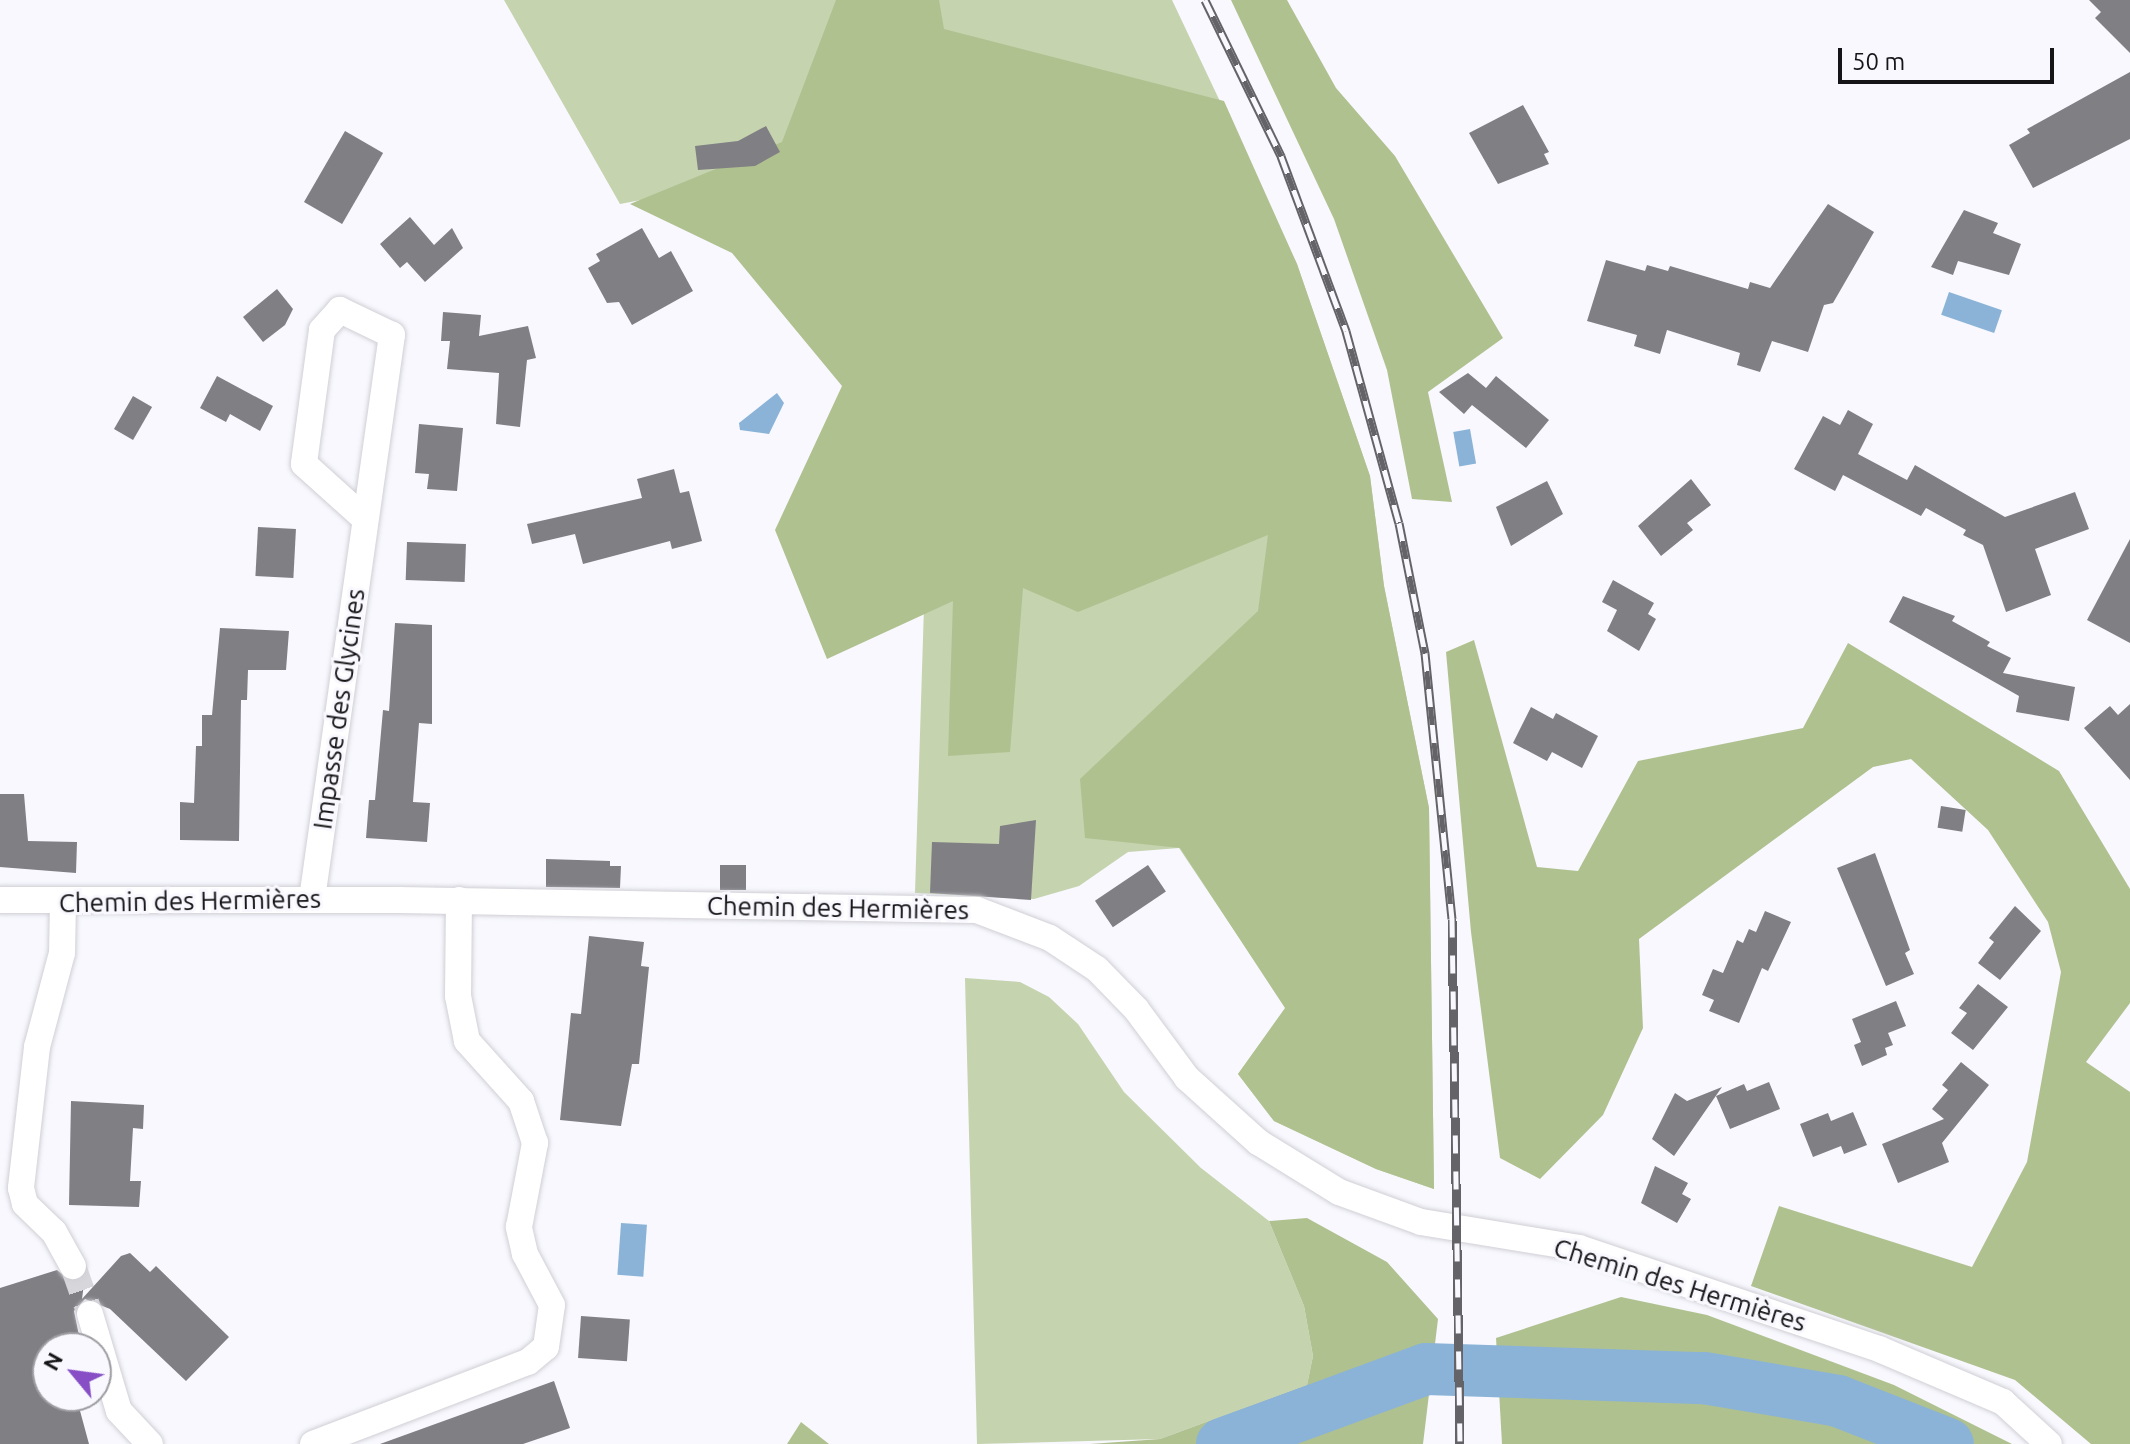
<!DOCTYPE html>
<html>
<head>
<meta charset="utf-8">
<style>
	body { margin:0 }
	#map { position:relative; width:2130px; height:1444px; overflow:hidden; background:#f8f8fe; font-family:Ubuntu,sans-serif }
	div>[style] { position:absolute }
	[style*='--x'] { left:calc(var(--x)*1px); top:calc(var(--y)*1px); width:calc(var(--w)*1px); rotate:calc(var(--a)*1deg) }
	.green>* { inset:0; background:#c5d3ae }
	.forest>* { inset:0; background:#b0c190 }
	.water>* { inset:0; background:#8ab3d7; transform-origin:0 0 }
	.river>* { height:52px; margin:-26px; padding:0 26px; transform-origin:26px; border-radius:26px; background:#8ab3d7 }
	.building>* { inset:0; background:#7f7f84; transform-origin:0 0 }
	.street-tunnel>* { height:26px; margin-top:-13px; transform-origin:0; background:repeating-linear-gradient(90deg,#d6d6db 0 26px,transparent 0 39px) }
	.roads { filter:drop-shadow(0 0 2px #cfcfd5) drop-shadow(0 0 2px #cfcfd5) }
	.street>* { height:26px; margin:-13px; padding:0 13px; transform-origin:13px; border-radius:13px; background:#fff }
	.rail>* { height:9px; margin-top:-4.5px; transform-origin:0; background:repeating-linear-gradient(90deg,#f8f8fe 0 18px,#646468 0 36px); box-sizing:border-box; border-block:2px solid #646468 }
	span { translate:-50% -50%; white-space:nowrap; text-align:center; line-height:1.15; -webkit-text-stroke:6px #f8f8fe; paint-order:stroke }
	.street-label { font-size:26px; color:#151517 }
	.north { position:absolute; left:32px; top:1332px; width:80px; height:80px; box-sizing:border-box; background:#f8f8fe; border:2px solid #9d9da2; border-radius:50%; rotate:299deg; font-size:22px; font-weight:700; line-height:32px; text-align:center; color:#151517 }
	.north::after { content:''; display:block; margin:auto; width:28px; height:36px; background:#874ec5; clip-path:polygon(50% 0,100% 100%,50% 72%,0 100%) }
	.scale { position:absolute; left:1838px; top:48px; width:216px; height:36px; box-sizing:border-box; border:4px solid #151517; border-top:0; padding-left:10px; font-size:24px; line-height:28px; white-space:nowrap; color:#151517; -webkit-text-stroke:6px #f8f8fe; paint-order:stroke }
</style>
</head>
<body>
<div id="map">
	<div class="green">
		<i style="clip-path:polygon(504px 0,1172px 0,1297px 264px,1370px 476px,1384px 586px,1429px 808px,1434px 1189px,1376px 1169px,1274px 1121px,1238px 1074px,1286px 1008px,1179px 848px,1128px 852px,1079px 886px,1034px 899px,915px 893px,926px 543px,888px 153px,620px 204px)"></i>
		<i style="clip-path:polygon(965px 978px,1020px 982px,1049px 997px,1078px 1024px,1124px 1092px,1201px 1168px,1269px 1221px,1304px 1306px,1313px 1356px,1307px 1385px,1160px 1439px,977px 1444px)"></i>
	</div>
	<div class="forest">
		<i style="clip-path:polygon(836px 0,939px 0,944px 29px,1224px 101px,1297px 264px,1370px 476px,1384px 586px,1429px 808px,1434px 1189px,1376px 1169px,1274px 1121px,1238px 1074px,1285px 1008px,1180px 848px,1085px 838px,1080px 779px,1258px 611px,1268px 535px,1078px 612px,1023px 588px,1010px 752px,948px 756px,953px 601px,827px 659px,775px 530px,842px 386px,732px 253px,630px 204px,782px 142px)"></i>
		<i style="clip-path:polygon(1231px 0,1287px 0,1336px 88px,1395px 156px,1503px 338px,1428px 392px,1452px 502px,1412px 499px,1387px 370px,1334px 219px)"></i>
		<i style="clip-path:polygon(1474px 640px,1537px 867px,1578px 871px,1638px 761px,1803px 728px,1848px 643px,2059px 771px,2130px 889px,2130px 1003px,2086px 1062px,2130px 1092px,2130px 1444px,2091px 1444px,2015px 1380px,1751px 1286px,1779px 1206px,1972px 1267px,2027px 1162px,2061px 972px,2048px 922px,1988px 830px,1911px 759px,1873px 767px,1639px 939px,1643px 1028px,1603px 1115px,1540px 1179px,1500px 1158px,1471px 932px,1446px 652px)"></i>
		<i style="clip-path:polygon(1307px 1218px,1387px 1262px,1438px 1319px,1423px 1444px,1090px 1444px,1160px 1439px,1307px 1385px,1313px 1356px,1304px 1306px,1269px 1221px)"></i>
		<i style="clip-path:polygon(1621px 1297px,1707px 1315px,1894px 1385px,2012px 1444px,1502px 1444px,1496px 1338px)"></i>
		<i style="clip-path:polygon(801px 1422px,829px 1444px,787px 1444px)"></i>
	</div>
	<div class="water">
		<i style="left:1949px;top:292px;width:56px;height:24px;rotate:19deg"></i>
		<i style="clip-path:polygon(777px 393px,784px 403px,769px 434px,740px 430px,739px 423px)"></i>
		<i style="left:1470px;top:429px;width:35px;height:17px;rotate:80deg"></i>
		<i style="left:621px;top:1223px;width:26px;height:52px;rotate:4deg"></i>
	</div>
	<div class="river">
		<i style="--x:1222;--y:1444;--w:217;--a:-20.2"></i>
		<i style="--x:1426;--y:1369;--w:278;--a:1.9"></i>
		<i style="--x:1704;--y:1378;--w:136;--a:9.7"></i>
		<i style="--x:1838;--y:1401;--w:118;--a:21.4"></i>
	</div>
	<div class="building">
		<i style="clip-path:polygon(2089px 0,2130px 0,2130px 53px,2095px 18px,2101px 12px)"></i>
		<i style="clip-path:polygon(2130px 72px,2130px 139px,2033px 188px,2009px 145px,2030px 133px,2027px 129px)"></i>
		<i style="clip-path:polygon(1523px 105px,1549px 152px,1544px 154px,1549px 164px,1498px 184px,1469px 133px)"></i>
		<i style="clip-path:polygon(766px 126px,780px 152px,755px 166px,698px 170px,695px 146px,738px 141px)"></i>
		<i style="left:345px;top:131px;width:44px;height:82px;rotate:30deg"></i>
		<i style="clip-path:polygon(1828px 204px,1874px 232px,1833px 303px,1824px 305px,1808px 352px,1772px 341px,1760px 372px,1737px 365px,1740px 353px,1667px 330px,1660px 354px,1634px 346px,1637px 335px,1587px 321px,1606px 260px,1645px 271px,1647px 265px,1668px 271px,1670px 266px,1748px 289px,1750px 282px,1770px 288px)"></i>
		<i style="clip-path:polygon(1964px 210px,1998px 223px,1993px 233px,2021px 244px,2009px 275px,1958px 261px,1953px 275px,1931px 267px)"></i>
		<i style="clip-path:polygon(410px 217px,434px 245px,452px 228px,463px 248px,425px 282px,407px 262px,400px 268px,380px 244px)"></i>
		<i style="clip-path:polygon(642px 228px,659px 258px,671px 251px,693px 291px,632px 325px,619px 302px,607px 303px,588px 268px,600px 261px,596px 254px)"></i>
		<i style="clip-path:polygon(277px 289px,293px 309px,285px 325px,263px 342px,243px 317px)"></i>
		<i style="clip-path:polygon(443px 312px,481px 315px,479px 336px,528px 326px,536px 358px,527px 360px,520px 427px,496px 424px,499px 373px,447px 369px,450px 341px,441px 341px)"></i>
		<i style="clip-path:polygon(1468px 373px,1486px 388px,1496px 376px,1549px 420px,1526px 448px,1472px 405px,1464px 414px,1439px 392px)"></i>
		<i style="clip-path:polygon(217px 376px,273px 406px,260px 431px,230px 414px,226px 422px,200px 408px)"></i>
		<i style="left:133px;top:396px;width:22px;height:38px;rotate:30deg"></i>
		<i style="clip-path:polygon(1848px 410px,1873px 424px,1858px 454px,1907px 480px,1915px 465px,2005px 517px,2075px 492px,2089px 529px,2035px 549px,2051px 595px,2006px 612px,1983px 545px,1963px 535px,1966px 530px,1926px 508px,1921px 516px,1843px 475px,1835px 491px,1794px 469px,1823px 416px,1840px 425px)"></i>
		<i style="clip-path:polygon(419px 424px,463px 428px,457px 491px,427px 489px,429px 474px,415px 473px)"></i>
		<i style="clip-path:polygon(674px 469px,680px 493px,689px 491px,702px 541px,672px 549px,670px 541px,583px 564px,575px 534px,532px 544px,527px 524px,642px 498px,637px 479px)"></i>
		<i style="clip-path:polygon(1691px 479px,1711px 505px,1687px 523px,1693px 530px,1661px 556px,1638px 526px)"></i>
		<i style="clip-path:polygon(1547px 481px,1563px 514px,1511px 546px,1496px 507px)"></i>
		<i style="left:258px;top:527px;width:38px;height:49px;rotate:3deg"></i>
		<i style="clip-path:polygon(2130px 539px,2130px 643px,2087px 620px)"></i>
		<i style="left:407px;top:542px;width:59px;height:38px;rotate:2deg"></i>
		<i style="clip-path:polygon(1613px 580px,1654px 603px,1648px 614px,1656px 619px,1639px 651px,1607px 631px,1617px 610px,1602px 602px)"></i>
		<i style="clip-path:polygon(1903px 596px,1955px 616px,1952px 621px,1990px 642px,1987px 646px,2011px 658px,2003px 673px,2075px 687px,2069px 721px,2016px 712px,2019px 696px,1889px 622px)"></i>
		<i style="clip-path:polygon(395px 623px,432px 625px,432px 724px,419px 723px,413px 802px,430px 803px,427px 842px,366px 838px,369px 800px,375px 800px,383px 710px,389px 711px)"></i>
		<i style="clip-path:polygon(220px 628px,289px 631px,286px 670px,248px 670px,247px 700px,241px 700px,239px 841px,180px 840px,180px 802px,194px 803px,196px 746px,202px 746px,202px 715px,212px 715px)"></i>
		<i style="clip-path:polygon(2130px 704px,2130px 780px,2084px 728px,2110px 706px,2118px 715px)"></i>
		<i style="clip-path:polygon(1531px 707px,1553px 719px,1556px 713px,1598px 736px,1582px 768px,1552px 752px,1547px 761px,1513px 743px)"></i>
		<i style="clip-path:polygon(0 794px,24px 794px,28px 841px,77px 842px,76px 873px,0 867px)"></i>
		<i style="left:1941px;top:806px;width:25px;height:22px;rotate:9deg"></i>
		<i style="clip-path:polygon(1036px 820px,1031px 900px,930px 893px,932px 842px,999px 844px,1000px 826px)"></i>
		<i style="clip-path:polygon(1875px 853px,1910px 950px,1905px 953px,1914px 974px,1886px 986px,1837px 868px)"></i>
		<i style="clip-path:polygon(546px 859px,610px 861px,610px 866px,621px 866px,620px 888px,546px 887px)"></i>
		<i style="left:720px;top:865px;width:26px;height:25px"></i>
		<i style="left:1148px;top:865px;width:32px;height:64px;rotate:56deg"></i>
		<i style="clip-path:polygon(2015px 906px,2041px 931px,2000px 980px,1978px 963px,1994px 942px,1989px 938px)"></i>
		<i style="clip-path:polygon(1765px 911px,1791px 922px,1768px 971px,1762px 968px,1739px 1023px,1709px 1011px,1714px 1000px,1702px 995px,1713px 969px,1723px 973px,1737px 940px,1743px 943px,1749px 929px,1756px 932px)"></i>
		<i style="clip-path:polygon(589px 936px,644px 942px,641px 966px,649px 967px,639px 1064px,632px 1064px,621px 1126px,560px 1120px,571px 1013px,581px 1014px)"></i>
		<i style="clip-path:polygon(1978px 984px,2008px 1007px,1973px 1050px,1951px 1033px,1967px 1013px,1959px 1008px)"></i>
		<i style="clip-path:polygon(1896px 1001px,1906px 1026px,1888px 1033px,1893px 1045px,1885px 1048px,1887px 1055px,1862px 1066px,1854px 1045px,1861px 1042px,1852px 1019px)"></i>
		<i style="clip-path:polygon(1961px 1062px,1989px 1085px,1942px 1143px,1949px 1162px,1898px 1183px,1882px 1144px,1944px 1119px,1932px 1109px,1948px 1090px,1942px 1085px)"></i>
		<i style="clip-path:polygon(1769px 1082px,1780px 1109px,1730px 1129px,1716px 1096px,1744px 1084px,1747px 1091px)"></i>
		<i style="clip-path:polygon(1722px 1087px,1674px 1156px,1652px 1139px,1675px 1093px,1687px 1101px)"></i>
		<i style="clip-path:polygon(71px 1101px,144px 1105px,143px 1129px,133px 1128px,130px 1181px,141px 1181px,139px 1207px,69px 1205px)"></i>
		<i style="clip-path:polygon(1853px 1112px,1867px 1145px,1844px 1154px,1841px 1146px,1813px 1157px,1800px 1124px,1828px 1113px,1831px 1121px)"></i>
		<i style="clip-path:polygon(1655px 1166px,1688px 1183px,1682px 1194px,1691px 1199px,1677px 1223px,1641px 1203px)"></i>
		<i style="clip-path:polygon(130px 1253px,150px 1272px,156px 1266px,229px 1337px,186px 1381px,110px 1309px,85px 1299px,74px 1311px,80px 1340px,48px 1348px,48px 1396px,76px 1396px,89px 1444px,0 1444px,0 1288px,57px 1270px,72px 1282px,85px 1276px,82px 1299px,121px 1256px)"></i>
		<i style="left:581px;top:1316px;width:49px;height:42px;rotate:4deg"></i>
		<i style="clip-path:polygon(554px 1381px,570px 1428px,523px 1444px,380px 1444px)"></i>
	</div>
	<div class="street-tunnel">
		<i style="--x:73;--y:1266;--w:51;--a:70.5"></i>
	</div>
	<div class="roads">
		<div class="street">
			<i style="--x:312;--y:899;--w:570;--a:-81.93"></i>
			<i style="--x:392;--y:335;--w:58;--a:-154.3"></i>
			<i style="--x:340;--y:310;--w:27;--a:132"></i>
			<i style="--x:322;--y:330;--w:135;--a:97.7"></i>
			<i style="--x:304;--y:464;--w:82;--a:42"></i>
			<i style="--x:0;--y:900;--w:399;--a:0"></i>
			<i style="--x:399;--y:900;--w:578;--a:0.99"></i>
			<i style="--x:977;--y:910;--w:78;--a:21"></i>
			<i style="--x:1050;--y:938;--w:56;--a:33.4"></i>
			<i style="--x:1097;--y:969;--w:56;--a:45.7"></i>
			<i style="--x:1136;--y:1009;--w:86;--a:53.5"></i>
			<i style="--x:1187;--y:1078;--w:96;--a:42"></i>
			<i style="--x:1258;--y:1142;--w:95;--a:31.7"></i>
			<i style="--x:1339;--y:1192;--w:87;--a:20.1"></i>
			<i style="--x:1421;--y:1222;--w:160;--a:9.3"></i>
			<i style="--x:1579;--y:1248;--w:317;--a:18.6"></i>
			<i style="--x:1879;--y:1349;--w:135;--a:23.1"></i>
			<i style="--x:2003;--y:1402;--w:62;--a:42.4"></i>
			<i style="--x:63;--y:903;--w:50;--a:91.1"></i>
			<i style="--x:62;--y:953;--w:97;--a:104.9"></i>
			<i style="--x:37;--y:1047;--w:142;--a:96.5"></i>
			<i style="--x:21;--y:1188;--w:16;--a:76"></i>
			<i style="--x:25;--y:1204;--w:40;--a:44"></i>
			<i style="--x:54;--y:1232;--w:39;--a:61"></i>
			<i style="--x:90;--y:1314;--w:101;--a:73.4"></i>
			<i style="--x:119;--y:1411;--w:45;--a:46.8"></i>
			<i style="--x:313;--y:1444;--w:230;--a:-20.9"></i>
			<i style="--x:528;--y:1362;--w:23;--a:-40"></i>
			<i style="--x:546;--y:1347;--w:42;--a:-81.9"></i>
			<i style="--x:552;--y:1305;--w:58;--a:-117.9"></i>
			<i style="--x:525;--y:1254;--w:28;--a:-103"></i>
			<i style="--x:519;--y:1227;--w:86;--a:-79.2"></i>
			<i style="--x:535;--y:1143;--w:44;--a:-108.4"></i>
			<i style="--x:521;--y:1101;--w:81;--a:-132"></i>
			<i style="--x:467;--y:1041;--w:46;--a:-101.3"></i>
			<i style="--x:458;--y:996;--w:96;--a:-89.4"></i>
		</div>
	</div>
	<div class="rail">
		<i style="--x:1205;--y:0;--w:174;--a:64"></i>
		<i style="--x:1281;--y:156;--w:187;--a:69.6"></i>
		<i style="--x:1346;--y:331;--w:199;--a:74.6"></i>
		<i style="--x:1399;--y:523;--w:133;--a:78.7"></i>
		<i style="--x:1425;--y:653;--w:267;--a:84.2"></i>
		<i style="--x:1452;--y:919;--w:525;--a:89.13"></i>
	</div>
	<div class="street-label">
		<span style="left:339px;top:709px;rotate:-82deg">Impasse des Glycines</span>
		<span style="left:190px;top:901px;rotate:-1deg">Chemin des Hermières</span>
		<span style="left:838px;top:908px;rotate:1deg">Chemin des Hermières</span>
		<span style="left:1680px;top:1285px;rotate:17deg">Chemin des Hermières</span>
	</div>
	<div class="north">N</div>
	<div class="scale">50 m</div>
</div>
</body>
</html>
